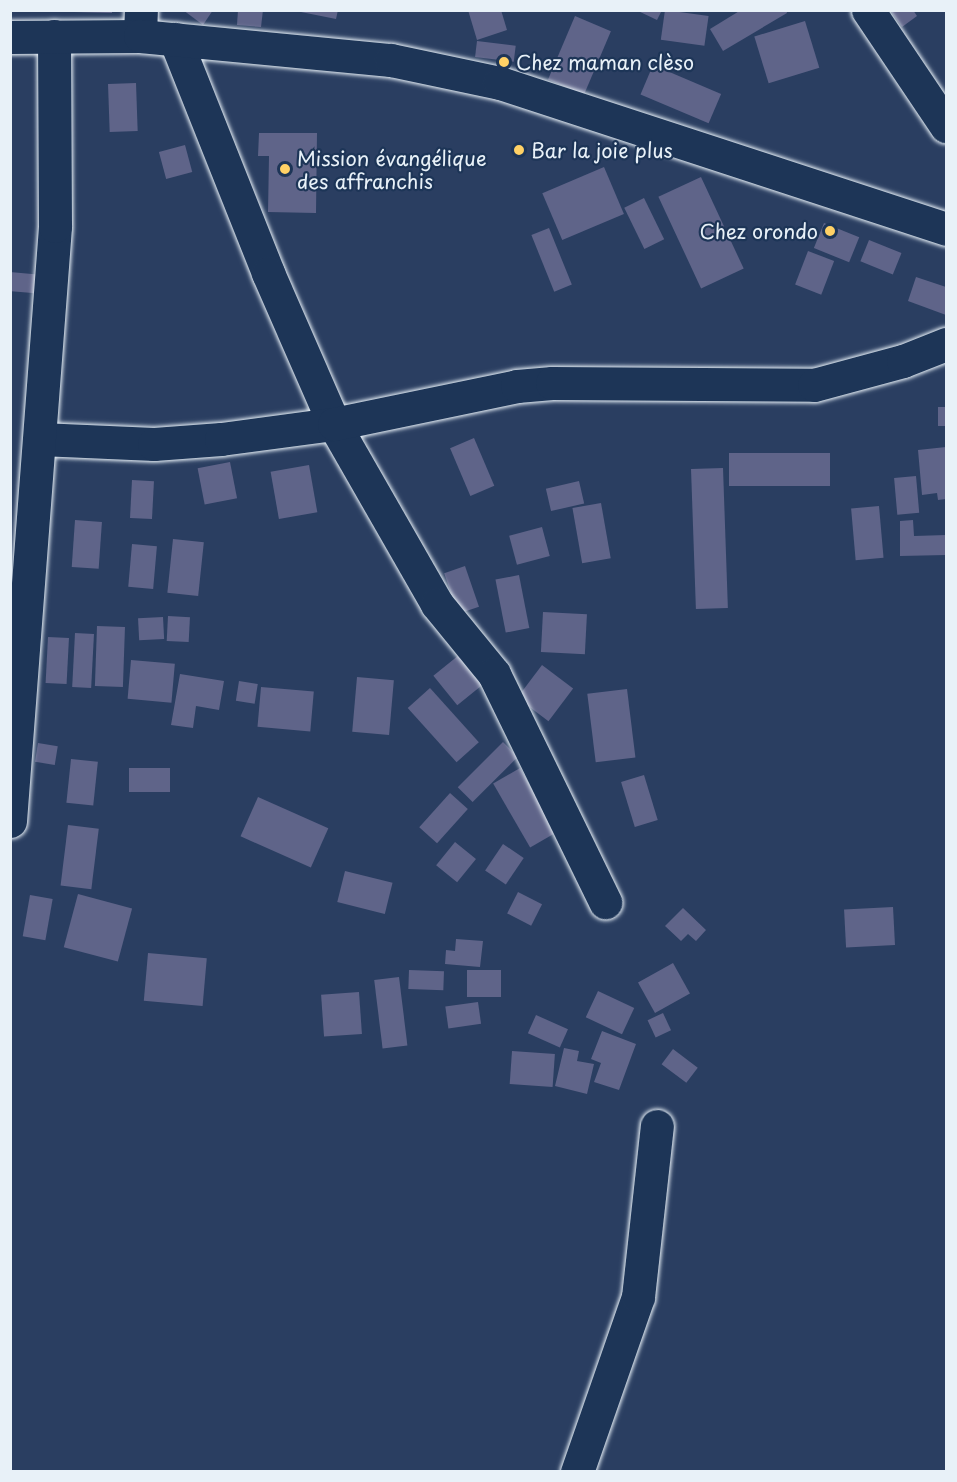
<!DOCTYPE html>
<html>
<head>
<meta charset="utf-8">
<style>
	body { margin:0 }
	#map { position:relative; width:957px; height:1482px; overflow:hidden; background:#2a3e61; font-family:"Playpen Sans",sans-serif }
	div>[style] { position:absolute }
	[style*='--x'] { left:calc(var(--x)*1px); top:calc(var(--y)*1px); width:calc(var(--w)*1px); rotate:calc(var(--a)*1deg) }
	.building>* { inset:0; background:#5f6489; transform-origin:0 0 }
	.roads { filter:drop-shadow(0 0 2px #e8f1f8) drop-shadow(0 0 2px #e8f1f8) }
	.street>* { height:33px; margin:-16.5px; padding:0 16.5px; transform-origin:16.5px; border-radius:16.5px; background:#1d3557 }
	.secondary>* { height:33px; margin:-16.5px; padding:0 16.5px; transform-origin:16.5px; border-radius:16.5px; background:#1d3557 }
	.dots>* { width:16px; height:16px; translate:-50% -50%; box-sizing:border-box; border:3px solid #1d3557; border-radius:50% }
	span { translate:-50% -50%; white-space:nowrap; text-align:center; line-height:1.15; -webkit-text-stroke:4.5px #1d3557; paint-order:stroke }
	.poi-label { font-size:20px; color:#e8f1f8 }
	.left { translate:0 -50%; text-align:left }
	.right { translate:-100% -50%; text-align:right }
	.frame { position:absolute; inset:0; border:12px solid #e8f1f8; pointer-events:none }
</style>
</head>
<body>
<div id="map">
	<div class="building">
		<i style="clip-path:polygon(74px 10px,112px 10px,112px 13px,74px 12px)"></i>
		<i style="clip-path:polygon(183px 10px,213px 10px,203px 25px)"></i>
		<i style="clip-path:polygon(238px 10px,263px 10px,261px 27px,237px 25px)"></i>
		<i style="clip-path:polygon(291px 10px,338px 10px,336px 19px)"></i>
		<i style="clip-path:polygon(468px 10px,501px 10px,507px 30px,477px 40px)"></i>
		<i style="clip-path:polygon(636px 10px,662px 10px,657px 20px)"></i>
		<i style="left:665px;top:10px;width:44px;height:30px;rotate:8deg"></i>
		<i style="clip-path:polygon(741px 10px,786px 10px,787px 13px,723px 51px,710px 29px)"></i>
		<i style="clip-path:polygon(890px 10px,913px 10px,917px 16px,902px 27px)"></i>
		<i style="left:575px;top:16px;width:39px;height:69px;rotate:23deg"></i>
		<i style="left:805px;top:21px;width:49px;height:53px;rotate:73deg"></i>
		<i style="left:477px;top:41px;width:39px;height:16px;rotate:7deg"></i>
		<i style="left:653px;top:65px;width:74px;height:32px;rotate:23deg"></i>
		<i style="left:136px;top:83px;width:48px;height:28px;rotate:88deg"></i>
		<i style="clip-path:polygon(259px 133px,317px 133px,316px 213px,268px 212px,269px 156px,258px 156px)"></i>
		<i style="left:185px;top:145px;width:28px;height:27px;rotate:75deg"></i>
		<i style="left:604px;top:167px;width:51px;height:67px;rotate:67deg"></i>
		<i style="left:701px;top:177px;width:101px;height:47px;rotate:65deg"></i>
		<i style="left:644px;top:198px;width:46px;height:22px;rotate:64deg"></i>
		<i style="left:824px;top:223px;width:38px;height:27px;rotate:22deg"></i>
		<i style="left:549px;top:228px;width:61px;height:19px;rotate:68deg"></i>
		<i style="left:869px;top:240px;width:35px;height:23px;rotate:22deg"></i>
		<i style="left:808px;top:251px;width:28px;height:36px;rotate:21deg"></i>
		<i style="left:10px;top:272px;width:33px;height:19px;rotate:5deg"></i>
		<i style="clip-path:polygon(916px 277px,946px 287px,946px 315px,908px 301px)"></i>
		<i style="left:938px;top:407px;width:8px;height:19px"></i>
		<i style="left:474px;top:438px;width:52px;height:26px;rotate:67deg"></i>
		<i style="clip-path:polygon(946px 447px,946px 499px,938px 500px,937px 493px,922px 495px,918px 450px)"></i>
		<i style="left:830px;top:453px;width:33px;height:101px;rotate:90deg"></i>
		<i style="left:230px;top:462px;width:37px;height:33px;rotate:79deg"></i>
		<i style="left:309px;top:465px;width:48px;height:39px;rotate:80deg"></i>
		<i style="left:723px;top:468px;width:140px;height:32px;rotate:88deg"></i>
		<i style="left:916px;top:476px;width:37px;height:22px;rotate:85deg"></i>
		<i style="left:132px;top:480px;width:22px;height:38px;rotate:3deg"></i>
		<i style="left:579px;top:481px;width:23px;height:34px;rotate:77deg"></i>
		<i style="left:601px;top:503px;width:56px;height:29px;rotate:80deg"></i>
		<i style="left:879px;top:506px;width:52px;height:28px;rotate:85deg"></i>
		<i style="left:75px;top:520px;width:27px;height:47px;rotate:4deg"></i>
		<i style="clip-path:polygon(913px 520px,914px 536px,946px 535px,946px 555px,900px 556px,900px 521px)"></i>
		<i style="left:542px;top:527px;width:30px;height:34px;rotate:75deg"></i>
		<i style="left:173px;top:539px;width:31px;height:54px;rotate:6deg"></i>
		<i style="left:132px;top:544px;width:25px;height:43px;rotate:5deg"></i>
		<i style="left:465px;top:566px;width:43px;height:22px;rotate:71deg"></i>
		<i style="left:519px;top:575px;width:54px;height:24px;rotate:79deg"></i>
		<i style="left:543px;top:612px;width:44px;height:40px;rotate:3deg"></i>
		<i style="left:168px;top:616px;width:22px;height:25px;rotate:3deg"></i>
		<i style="left:163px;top:617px;width:22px;height:25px;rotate:87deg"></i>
		<i style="left:97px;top:626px;width:28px;height:60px;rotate:2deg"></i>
		<i style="left:75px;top:633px;width:19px;height:54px;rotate:3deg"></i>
		<i style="left:48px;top:637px;width:21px;height:46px;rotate:3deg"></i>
		<i style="left:459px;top:655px;width:38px;height:33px;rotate:51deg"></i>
		<i style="left:131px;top:660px;width:44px;height:39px;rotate:5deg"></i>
		<i style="left:542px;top:665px;width:39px;height:41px;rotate:37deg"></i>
		<i style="clip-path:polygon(180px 674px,224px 681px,219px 710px,196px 706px,193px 728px,171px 725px)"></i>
		<i style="left:357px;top:677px;width:37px;height:55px;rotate:5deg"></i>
		<i style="left:239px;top:681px;width:19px;height:20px;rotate:9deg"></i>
		<i style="left:261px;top:687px;width:53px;height:40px;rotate:5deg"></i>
		<i style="left:430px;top:688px;width:73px;height:30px;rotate:48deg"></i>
		<i style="left:627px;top:689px;width:69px;height:40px;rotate:83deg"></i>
		<i style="left:503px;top:742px;width:21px;height:64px;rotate:45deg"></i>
		<i style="left:38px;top:743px;width:20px;height:19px;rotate:9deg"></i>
		<i style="left:71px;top:759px;width:27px;height:44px;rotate:6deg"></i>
		<i style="left:170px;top:768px;width:24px;height:41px;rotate:90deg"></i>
		<i style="left:520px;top:768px;width:74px;height:31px;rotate:60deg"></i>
		<i style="left:644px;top:775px;width:47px;height:24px;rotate:73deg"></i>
		<i style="left:450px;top:793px;width:24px;height:46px;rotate:42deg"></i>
		<i style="left:258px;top:797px;width:77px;height:43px;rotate:24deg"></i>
		<i style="left:68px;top:825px;width:31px;height:61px;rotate:7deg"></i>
		<i style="left:455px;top:842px;width:27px;height:30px;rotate:39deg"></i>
		<i style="left:503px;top:844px;width:25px;height:32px;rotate:34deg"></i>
		<i style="left:345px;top:871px;width:49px;height:32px;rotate:14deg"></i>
		<i style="left:518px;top:892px;width:27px;height:24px;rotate:27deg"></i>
		<i style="left:78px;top:894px;width:56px;height:55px;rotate:15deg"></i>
		<i style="left:30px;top:895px;width:23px;height:42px;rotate:10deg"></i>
		<i style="left:893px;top:907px;width:38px;height:49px;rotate:87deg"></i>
		<i style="clip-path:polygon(683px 908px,706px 930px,696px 941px,688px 934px,681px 941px,665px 926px)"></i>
		<i style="clip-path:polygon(456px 939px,483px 941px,480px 967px,445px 964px,446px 950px,455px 951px)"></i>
		<i style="left:148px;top:953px;width:59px;height:48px;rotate:5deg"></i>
		<i style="left:673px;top:963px;width:35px;height:40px;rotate:61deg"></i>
		<i style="left:409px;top:970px;width:35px;height:19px;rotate:2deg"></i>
		<i style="left:467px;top:970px;width:34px;height:27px"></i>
		<i style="left:399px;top:977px;width:69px;height:25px;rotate:83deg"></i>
		<i style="left:598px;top:991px;width:40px;height:29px;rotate:25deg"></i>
		<i style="left:359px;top:992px;width:42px;height:38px;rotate:86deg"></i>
		<i style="left:478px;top:1002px;width:22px;height:33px;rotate:82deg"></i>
		<i style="left:663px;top:1013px;width:19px;height:17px;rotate:65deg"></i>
		<i style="left:536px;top:1015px;width:35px;height:20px;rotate:24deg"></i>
		<i style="clip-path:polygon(602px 1031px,636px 1044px,619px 1090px,594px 1082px,601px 1063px,591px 1059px)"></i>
		<i style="clip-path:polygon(564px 1048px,579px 1051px,577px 1061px,594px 1064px,587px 1094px,555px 1086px)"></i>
		<i style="left:673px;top:1049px;width:31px;height:19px;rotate:37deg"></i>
		<i style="left:512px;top:1051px;width:43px;height:33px;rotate:4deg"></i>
	</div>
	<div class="roads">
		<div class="street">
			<i style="--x:868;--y:10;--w:140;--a:56.1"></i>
			<i style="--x:140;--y:36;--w:26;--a:-88"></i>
			<i style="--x:175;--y:39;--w:252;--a:68.3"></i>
			<i style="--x:268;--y:273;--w:165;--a:66.4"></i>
			<i style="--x:334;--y:424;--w:207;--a:60.2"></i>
			<i style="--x:437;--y:604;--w:90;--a:50.8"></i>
			<i style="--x:494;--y:674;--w:254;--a:64"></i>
			<i style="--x:40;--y:439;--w:114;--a:2.5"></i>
			<i style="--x:154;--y:444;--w:67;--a:-4.3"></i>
			<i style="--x:221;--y:439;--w:114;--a:-7.6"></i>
			<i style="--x:334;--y:424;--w:187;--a:-11.7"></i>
			<i style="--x:517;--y:386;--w:35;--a:-5"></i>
			<i style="--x:552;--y:383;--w:262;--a:0.4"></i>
			<i style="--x:814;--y:385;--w:92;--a:-15.1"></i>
			<i style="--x:903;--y:361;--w:46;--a:-21.6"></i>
			<i style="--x:10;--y:821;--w:597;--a:-85.67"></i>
			<i style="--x:55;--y:226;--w:190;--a:-90.3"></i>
			<i style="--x:577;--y:1472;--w:185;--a:-70.8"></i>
			<i style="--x:638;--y:1297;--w:172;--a:-83.7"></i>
		</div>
		<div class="secondary">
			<i style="--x:10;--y:37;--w:130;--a:-0.4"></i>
			<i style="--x:140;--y:36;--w:252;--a:5.5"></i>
			<i style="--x:391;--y:60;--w:111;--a:11.9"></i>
			<i style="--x:500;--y:83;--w:469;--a:18.1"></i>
		</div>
	</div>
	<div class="dots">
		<i style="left:504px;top:62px;background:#ffd166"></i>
		<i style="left:519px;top:150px;background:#ffd166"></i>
		<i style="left:285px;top:169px;background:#ffd166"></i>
		<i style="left:830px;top:231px;background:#ffd166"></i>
	</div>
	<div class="poi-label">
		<span class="left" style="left:516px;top:62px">Chez maman clèso</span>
		<span class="left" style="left:531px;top:150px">Bar la joie plus</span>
		<span class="left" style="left:297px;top:170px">Mission évangélique<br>des affranchis</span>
		<span class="right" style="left:818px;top:231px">Chez orondo</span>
	</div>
	<div class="frame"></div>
</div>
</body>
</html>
